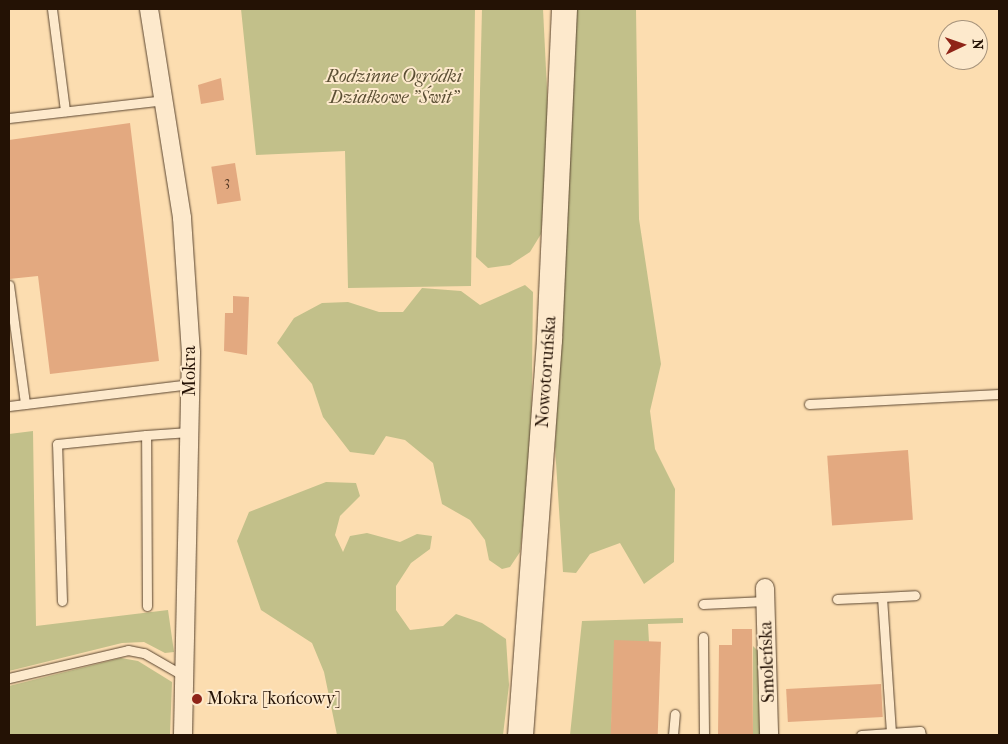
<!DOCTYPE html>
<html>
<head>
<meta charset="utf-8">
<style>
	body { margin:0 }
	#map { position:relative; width:1008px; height:744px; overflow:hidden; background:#fcddb0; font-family:"IM FELL French Canon",serif }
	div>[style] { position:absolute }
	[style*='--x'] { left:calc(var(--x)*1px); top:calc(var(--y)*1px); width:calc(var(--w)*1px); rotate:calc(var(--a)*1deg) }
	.green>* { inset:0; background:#c2c08a }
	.building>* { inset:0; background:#e3a980; transform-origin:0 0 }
	.roads { filter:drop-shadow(0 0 1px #5a4530) drop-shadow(0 0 1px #5a4530) }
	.lane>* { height:9px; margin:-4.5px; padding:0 4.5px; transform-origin:4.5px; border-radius:4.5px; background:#fde9cc }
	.street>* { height:18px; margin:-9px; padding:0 9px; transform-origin:9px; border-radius:9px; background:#fde9cc }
	.secondary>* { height:25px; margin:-12.5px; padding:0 12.5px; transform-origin:12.5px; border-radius:12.5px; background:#fde9cc }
	.dots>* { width:14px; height:14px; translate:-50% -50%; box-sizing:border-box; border:2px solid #fde9cc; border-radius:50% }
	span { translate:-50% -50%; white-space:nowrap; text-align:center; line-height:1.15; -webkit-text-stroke:4px #fde9cc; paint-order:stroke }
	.number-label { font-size:15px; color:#543824 }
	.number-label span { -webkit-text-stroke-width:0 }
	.park-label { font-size:18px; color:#5b4f34; font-style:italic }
	.street-label { font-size:18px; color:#241205 }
	.poi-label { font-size:18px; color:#241205 }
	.left { translate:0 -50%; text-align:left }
	.frame { position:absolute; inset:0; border:10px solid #241205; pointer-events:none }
	.north { position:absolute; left:938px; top:20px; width:50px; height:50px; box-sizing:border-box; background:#fde9cc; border:1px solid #a6937c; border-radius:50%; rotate:87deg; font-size:14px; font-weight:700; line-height:20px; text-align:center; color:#241205 }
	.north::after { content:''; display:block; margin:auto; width:18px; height:22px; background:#8f2418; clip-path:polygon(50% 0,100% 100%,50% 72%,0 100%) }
</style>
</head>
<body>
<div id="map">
	<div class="green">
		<i style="clip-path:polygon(241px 9px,475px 9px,471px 286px,348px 288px,345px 151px,256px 155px)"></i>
		<i style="clip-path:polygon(482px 9px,543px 9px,549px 130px,541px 234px,530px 252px,510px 265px,488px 268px,476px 257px)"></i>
		<i style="clip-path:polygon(576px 9px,636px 9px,639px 219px,661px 364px,650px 411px,655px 449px,675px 489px,674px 562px,644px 584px,620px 543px,590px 554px,576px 573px,563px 572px,555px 447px)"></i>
		<i style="clip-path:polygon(525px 285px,533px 292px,531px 454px,520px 552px,510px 567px,502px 569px,489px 560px,485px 540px,470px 520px,442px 504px,433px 463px,405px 440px,386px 436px,374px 455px,350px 452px,323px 417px,312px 384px,277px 343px,294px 318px,322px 303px,348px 302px,379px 312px,403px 312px,422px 288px,461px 291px,480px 305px)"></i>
		<i style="clip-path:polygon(33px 431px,36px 626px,168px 610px,174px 652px,165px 653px,144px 642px,122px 643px,9px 671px,9px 434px)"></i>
		<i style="clip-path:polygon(326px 482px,356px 483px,360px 496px,340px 516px,335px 535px,343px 552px,350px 536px,367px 533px,400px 542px,417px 534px,432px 536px,430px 549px,411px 563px,396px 586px,396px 610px,410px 630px,443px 626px,456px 614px,482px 623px,506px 639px,509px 685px,503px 735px,337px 735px,324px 672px,312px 643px,261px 610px,237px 541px,249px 512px)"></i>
		<i style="clip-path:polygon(683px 618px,683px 623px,648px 624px,649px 642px,615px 641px,611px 735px,570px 735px,582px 621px)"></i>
		<i style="clip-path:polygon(753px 646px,759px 652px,761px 735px,753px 735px)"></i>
		<i style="clip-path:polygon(121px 658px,138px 661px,172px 682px,170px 735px,9px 735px,9px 686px)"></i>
	</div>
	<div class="building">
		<i style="clip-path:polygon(221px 78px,224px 100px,201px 104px,198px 85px)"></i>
		<i style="clip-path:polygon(130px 123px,159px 361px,50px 374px,38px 276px,9px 279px,9px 140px)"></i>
		<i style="left:235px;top:163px;width:38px;height:24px;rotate:81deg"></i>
		<i style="clip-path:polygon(233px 296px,249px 297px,247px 355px,224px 351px,225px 313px,233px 313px)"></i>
		<i style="left:908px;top:450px;width:70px;height:81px;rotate:86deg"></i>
		<i style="clip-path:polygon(732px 629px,752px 629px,753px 735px,718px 735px,719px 645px,732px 645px)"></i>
		<i style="left:614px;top:640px;width:47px;height:95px;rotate:2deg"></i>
		<i style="left:881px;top:684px;width:33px;height:95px;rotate:87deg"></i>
	</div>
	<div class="roads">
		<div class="lane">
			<i style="--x:52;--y:9;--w:103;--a:82.7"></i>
			<i style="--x:9;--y:118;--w:157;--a:-6.6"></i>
			<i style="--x:9;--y:285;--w:120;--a:82.3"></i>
			<i style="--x:809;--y:404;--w:190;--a:-3"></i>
			<i style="--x:9;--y:406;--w:183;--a:-6.9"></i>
			<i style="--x:882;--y:597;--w:33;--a:-3"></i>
			<i style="--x:837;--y:599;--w:45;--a:-2.5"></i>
			<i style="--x:882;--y:597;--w:136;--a:86.2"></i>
			<i style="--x:62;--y:601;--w:157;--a:-91.8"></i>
			<i style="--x:57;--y:444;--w:89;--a:-5.8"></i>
			<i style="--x:703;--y:604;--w:62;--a:-2.8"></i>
			<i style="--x:147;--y:606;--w:171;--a:-90.3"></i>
			<i style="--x:146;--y:435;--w:43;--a:-4"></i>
			<i style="--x:703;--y:637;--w:98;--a:89.4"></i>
			<i style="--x:9;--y:678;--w:122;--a:-13.2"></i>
			<i style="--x:128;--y:650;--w:16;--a:11"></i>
			<i style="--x:144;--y:653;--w:46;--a:29.9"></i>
			<i style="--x:673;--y:735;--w:21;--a:-85"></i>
			<i style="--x:861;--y:735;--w:59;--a:-3.9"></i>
			<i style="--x:920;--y:731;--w:4;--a:76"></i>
		</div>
		<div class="street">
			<i style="--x:149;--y:9;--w:212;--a:81"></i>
			<i style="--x:182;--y:218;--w:134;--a:86.2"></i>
			<i style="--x:191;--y:352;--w:383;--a:91.2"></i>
			<i style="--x:765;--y:588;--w:147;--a:88.4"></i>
		</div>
		<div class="secondary">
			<i style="--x:520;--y:735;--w:397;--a:-85.8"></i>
			<i style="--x:549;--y:339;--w:330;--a:-87.4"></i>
		</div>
	</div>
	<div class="dots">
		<i style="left:197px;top:699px;background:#8f2418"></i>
	</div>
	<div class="number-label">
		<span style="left:227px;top:182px">3</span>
	</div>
	<div class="park-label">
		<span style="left:394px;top:88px">Rodzinne Ogródki<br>Działkowe "Świt"</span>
	</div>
	<div class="street-label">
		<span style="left:190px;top:371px;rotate:-90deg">Mokra</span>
		<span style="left:547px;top:372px;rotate:-86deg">Nowotoruńska</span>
		<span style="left:768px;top:662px;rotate:-92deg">Smoleńska</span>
	</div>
	<div class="poi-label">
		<span class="left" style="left:207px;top:699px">Mokra [końcowy]</span>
	</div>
	<div class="frame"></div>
	<div class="north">N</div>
</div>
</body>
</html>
